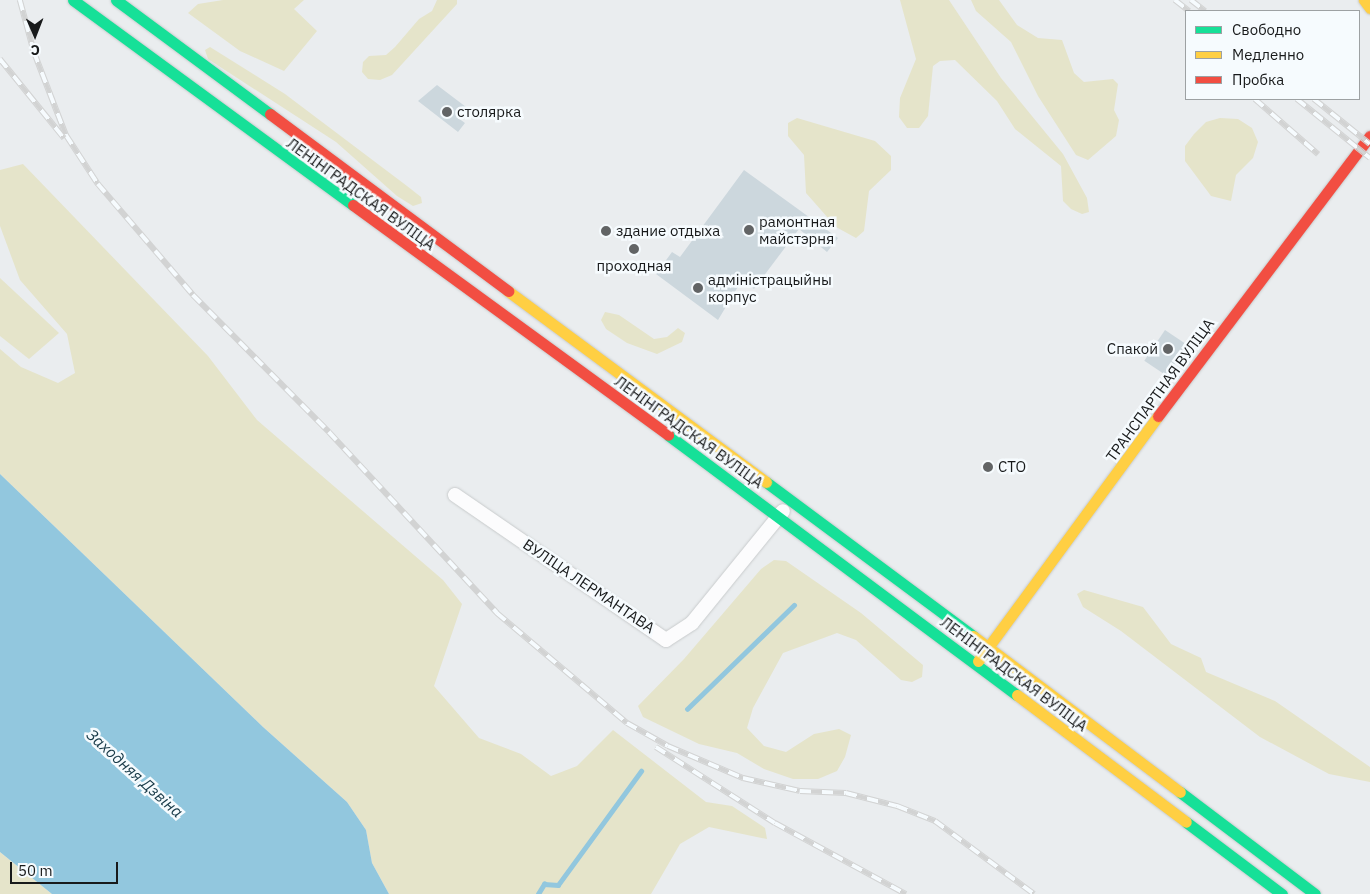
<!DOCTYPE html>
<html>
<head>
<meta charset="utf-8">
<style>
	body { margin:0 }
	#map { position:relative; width:1370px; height:894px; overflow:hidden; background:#eaedef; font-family:"IBM Plex Sans",sans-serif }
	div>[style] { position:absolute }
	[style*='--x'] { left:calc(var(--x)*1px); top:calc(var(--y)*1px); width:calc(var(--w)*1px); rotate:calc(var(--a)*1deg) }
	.green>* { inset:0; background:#e5e4ca }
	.water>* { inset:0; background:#92c7de }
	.stream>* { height:4.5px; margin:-2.25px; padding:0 2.25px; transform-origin:2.25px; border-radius:2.25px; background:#92c7de }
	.building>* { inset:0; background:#ccd7dd; transform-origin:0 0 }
	.roads { filter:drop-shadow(0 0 1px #c8cbcc) drop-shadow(0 0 1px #c8cbcc) }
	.street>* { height:14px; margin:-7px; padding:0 7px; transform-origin:7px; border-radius:7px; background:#fcfcfd }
	.fast>* { height:11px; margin:-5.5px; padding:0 5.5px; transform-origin:5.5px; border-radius:5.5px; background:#16e098 }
	.slow>* { height:11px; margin:-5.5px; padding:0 5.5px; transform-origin:5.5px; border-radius:5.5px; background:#ffcf43 }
	.jam>* { height:11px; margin:-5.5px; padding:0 5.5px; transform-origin:5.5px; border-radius:5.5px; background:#f24e42 }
	.rail>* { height:5.5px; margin-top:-2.75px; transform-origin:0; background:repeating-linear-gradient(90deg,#f6fbfe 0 11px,#d2d3d3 0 22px); box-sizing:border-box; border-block:1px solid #d2d3d3 }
	.dots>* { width:14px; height:14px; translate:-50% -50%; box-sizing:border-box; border:2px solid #f6fbfe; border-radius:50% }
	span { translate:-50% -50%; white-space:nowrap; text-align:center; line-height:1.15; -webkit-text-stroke:5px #f6fbfe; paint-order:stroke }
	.poi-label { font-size:15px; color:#181a1b }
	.left { translate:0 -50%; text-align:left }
	.right { translate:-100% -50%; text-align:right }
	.street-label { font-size:15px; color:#181a1b }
	.water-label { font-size:16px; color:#183a48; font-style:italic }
	.legend { position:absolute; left:1185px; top:10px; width:175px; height:90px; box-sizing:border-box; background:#f6fbfe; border:1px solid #9da1a3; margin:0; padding:6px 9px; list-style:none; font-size:15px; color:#181a1b }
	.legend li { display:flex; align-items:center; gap:10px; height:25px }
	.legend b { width:25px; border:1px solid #9da1a3 }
	.north { position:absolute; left:10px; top:10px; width:50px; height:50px; -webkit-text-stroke:4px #f6fbfe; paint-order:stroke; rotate:179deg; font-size:14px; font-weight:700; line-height:20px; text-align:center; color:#181a1b }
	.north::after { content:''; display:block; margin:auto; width:18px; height:22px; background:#181a1b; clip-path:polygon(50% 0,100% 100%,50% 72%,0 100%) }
	.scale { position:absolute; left:10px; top:862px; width:108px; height:22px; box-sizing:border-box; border:2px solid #181a1b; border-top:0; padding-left:6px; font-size:15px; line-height:18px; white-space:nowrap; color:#181a1b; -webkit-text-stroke:4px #f6fbfe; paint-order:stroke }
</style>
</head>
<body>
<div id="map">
	<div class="green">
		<i style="clip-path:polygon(223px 0,304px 0,294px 9px,317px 31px,284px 71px,240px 51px,188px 13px,198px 4px)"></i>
		<i style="clip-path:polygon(437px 0,457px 0,457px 4px,392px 75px,380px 80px,368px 79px,362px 72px,363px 62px,369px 56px,386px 55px,395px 47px,419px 19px,432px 11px)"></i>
		<i style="clip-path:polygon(900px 0,949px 0,1001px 78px,1063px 154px,1087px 198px,1089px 212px,1082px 214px,1071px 209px,1063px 201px,1061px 166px,1015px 129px,997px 101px,955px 60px,940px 61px,933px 66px,928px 116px,919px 128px,907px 128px,899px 117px,900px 98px,916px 59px)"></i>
		<i style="clip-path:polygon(971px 0,999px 0,1017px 25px,1038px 38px,1062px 40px,1074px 73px,1084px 82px,1113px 79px,1118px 84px,1114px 110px,1119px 120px,1116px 136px,1088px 160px,1076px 155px,1038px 96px,1011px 42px,976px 11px)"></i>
		<i style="clip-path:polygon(210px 47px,285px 94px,407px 186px,421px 197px,422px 203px,413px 206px,397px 196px,336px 142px,208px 59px,205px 50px)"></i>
		<i style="clip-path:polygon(797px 118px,875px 141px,891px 156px,891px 170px,869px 191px,864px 231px,856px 238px,836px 227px,806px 193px,804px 155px,788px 136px,788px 123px)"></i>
		<i style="clip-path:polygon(1220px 118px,1238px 119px,1252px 128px,1258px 142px,1253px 158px,1236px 175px,1231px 201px,1211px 196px,1185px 161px,1185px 146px,1194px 134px,1206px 122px)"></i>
		<i style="clip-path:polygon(23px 164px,208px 356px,257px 420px,443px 580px,462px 604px,434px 686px,479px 738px,521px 754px,551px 776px,577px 766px,613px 730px,706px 802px,732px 806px,765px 828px,767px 839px,709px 827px,680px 844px,651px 894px,389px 894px,372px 863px,366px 830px,347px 802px,263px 727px,0 474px,0 349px,21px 367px,58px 383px,75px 373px,67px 334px,20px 280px,0 226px,0 170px)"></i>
		<i style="clip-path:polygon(0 278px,59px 333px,29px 359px,0 336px)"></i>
		<i style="clip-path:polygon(605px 312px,619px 315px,654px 339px,667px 337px,678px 328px,685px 333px,682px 342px,657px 354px,627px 343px,606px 329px,601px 320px)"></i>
		<i style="clip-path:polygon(774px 560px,786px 561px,861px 613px,923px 665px,922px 677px,912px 682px,901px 680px,856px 640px,837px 633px,783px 653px,753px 708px,747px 728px,764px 746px,786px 752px,814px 734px,839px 729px,851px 735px,845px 757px,837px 771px,818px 779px,793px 779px,764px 769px,737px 753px,699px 744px,643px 717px,638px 706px,684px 659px,761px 569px)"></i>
		<i style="clip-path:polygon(1084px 590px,1143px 607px,1171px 644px,1201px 658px,1206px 672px,1275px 701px,1370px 767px,1370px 782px,1329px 774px,1260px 737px,1121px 631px,1083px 607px,1077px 594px)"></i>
		<i style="clip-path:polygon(0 852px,27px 874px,52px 894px,0 894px)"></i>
	</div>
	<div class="water">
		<i style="clip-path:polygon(0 474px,263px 727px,347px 802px,366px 830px,372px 863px,389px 894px,52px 894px,0 852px)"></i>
	</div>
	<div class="stream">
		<i style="--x:687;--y:709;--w:149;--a:-44.2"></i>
		<i style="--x:538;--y:894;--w:12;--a:-59"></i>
		<i style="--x:544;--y:884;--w:14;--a:4"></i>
		<i style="--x:558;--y:885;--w:141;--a:-53.9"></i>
	</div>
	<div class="building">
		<i style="clip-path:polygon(437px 85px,466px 107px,458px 118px,465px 123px,458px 132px,418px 101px)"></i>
		<i style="clip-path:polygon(744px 170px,838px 238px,827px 252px,799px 229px,754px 289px,742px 280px,718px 320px,656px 274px,672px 252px,680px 257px)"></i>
		<i style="left:1165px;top:330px;width:27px;height:37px;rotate:34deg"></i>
	</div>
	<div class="roads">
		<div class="street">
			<i style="--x:455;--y:495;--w:256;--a:34.5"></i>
			<i style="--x:666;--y:640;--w:31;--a:-33"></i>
			<i style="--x:692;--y:623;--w:144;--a:-50.9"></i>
		</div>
		<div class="fast">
			<i style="--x:73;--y:0;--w:347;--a:36.2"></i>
			<i style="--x:116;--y:0;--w:192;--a:36.5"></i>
			<i style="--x:668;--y:435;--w:435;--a:36.7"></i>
			<i style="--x:766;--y:482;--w:258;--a:36.6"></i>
			<i style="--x:1180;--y:792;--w:169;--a:37.1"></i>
			<i style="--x:1186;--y:822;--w:120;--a:36.9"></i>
		</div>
		<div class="slow">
			<i style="--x:1364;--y:0;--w:10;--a:53"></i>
			<i style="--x:508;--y:291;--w:321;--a:36.5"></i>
			<i style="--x:973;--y:636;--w:259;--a:37"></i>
			<i style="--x:978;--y:661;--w:304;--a:-53.7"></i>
			<i style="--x:1017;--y:695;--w:211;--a:36.9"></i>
		</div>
		<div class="jam">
			<i style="--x:270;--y:114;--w:297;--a:36.6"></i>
			<i style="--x:353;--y:205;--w:390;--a:36.1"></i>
			<i style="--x:1158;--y:416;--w:351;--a:-52.9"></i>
		</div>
	</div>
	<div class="rail">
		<i style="--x:20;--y:0;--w:54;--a:74.9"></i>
		<i style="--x:34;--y:52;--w:89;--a:68.9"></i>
		<i style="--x:66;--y:135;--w:59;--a:56.9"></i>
		<i style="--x:98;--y:184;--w:146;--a:49.4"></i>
		<i style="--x:193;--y:295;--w:193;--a:45.2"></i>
		<i style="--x:329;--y:432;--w:247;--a:47.1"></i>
		<i style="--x:497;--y:613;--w:170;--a:40.2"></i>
		<i style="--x:627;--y:723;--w:47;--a:29.3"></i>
		<i style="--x:668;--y:746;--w:82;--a:23.1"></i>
		<i style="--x:743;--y:778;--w:58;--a:12.8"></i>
		<i style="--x:800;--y:791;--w:46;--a:2.5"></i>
		<i style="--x:846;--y:793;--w:53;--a:14.3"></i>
		<i style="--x:897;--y:806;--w:41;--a:21.5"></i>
		<i style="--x:935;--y:821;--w:123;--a:36.4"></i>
		<i style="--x:1175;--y:0;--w:18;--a:38"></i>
		<i style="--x:1191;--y:0;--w:18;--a:38"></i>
		<i style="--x:0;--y:59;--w:102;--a:51"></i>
		<i style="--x:1255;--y:99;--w:84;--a:41.1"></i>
		<i style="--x:1297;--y:99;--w:94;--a:38.9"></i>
		<i style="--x:1314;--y:99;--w:72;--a:38.8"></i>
		<i style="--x:656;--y:747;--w:141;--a:32.6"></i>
		<i style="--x:775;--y:823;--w:149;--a:28.5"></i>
	</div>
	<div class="dots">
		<i style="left:447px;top:112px;background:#626465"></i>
		<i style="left:749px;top:230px;background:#626465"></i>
		<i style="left:606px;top:231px;background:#626465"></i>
		<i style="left:634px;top:249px;background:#626465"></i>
		<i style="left:698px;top:288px;background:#626465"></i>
		<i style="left:1168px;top:349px;background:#626465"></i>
		<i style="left:988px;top:467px;background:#626465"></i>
	</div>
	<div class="poi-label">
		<span class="left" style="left:457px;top:112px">столярка</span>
		<span class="left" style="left:759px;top:230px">рамонтная<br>майстэрня</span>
		<span class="left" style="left:616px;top:231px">здание отдыха</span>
		<span style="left:634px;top:266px">проходная</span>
		<span class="left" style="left:708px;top:288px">адміністрацыйны<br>корпус</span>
		<span class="right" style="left:1158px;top:349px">Спакой</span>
		<span class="left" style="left:998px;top:467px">СТО</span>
	</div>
	<div class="street-label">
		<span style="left:361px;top:194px;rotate:36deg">ЛЕНІНГРАДСКАЯ ВУЛІЦА</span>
		<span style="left:1160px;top:390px;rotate:-54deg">ТРАНСПАРТНАЯ ВУЛІЦА</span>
		<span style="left:689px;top:432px;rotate:36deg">ЛЕНІНГРАДСКАЯ ВУЛІЦА</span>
		<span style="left:589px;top:586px;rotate:34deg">ВУЛІЦА ЛЕРМАНТАВА</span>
		<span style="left:1014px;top:674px;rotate:37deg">ЛЕНІНГРАДСКАЯ ВУЛІЦА</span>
	</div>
	<div class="water-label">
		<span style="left:135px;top:773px;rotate:42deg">Заходняя Дзвіна</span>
	</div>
	<ul class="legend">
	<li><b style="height:6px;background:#16e098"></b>Свободно</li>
	<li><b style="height:6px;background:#ffcf43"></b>Медленно</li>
	<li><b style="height:6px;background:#f24e42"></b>Пробка</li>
	</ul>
	<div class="north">С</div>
	<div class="scale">50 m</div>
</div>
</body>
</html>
